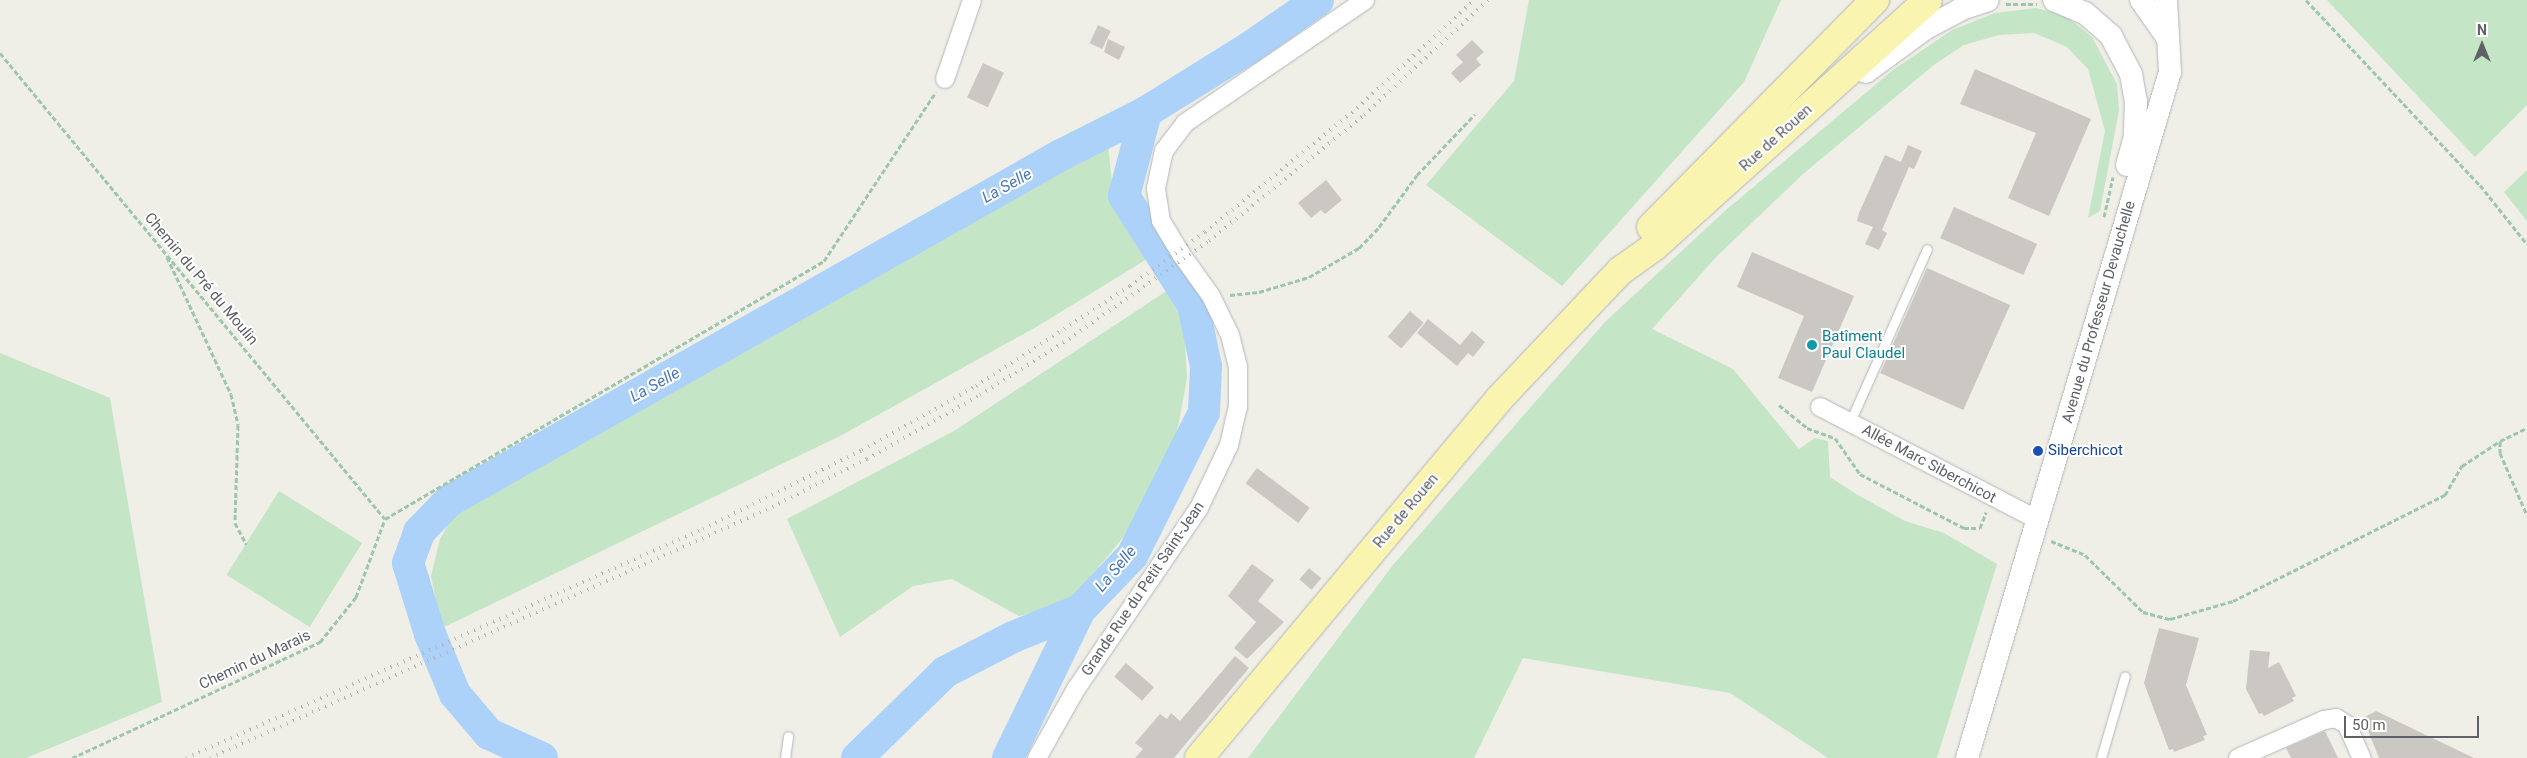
<!DOCTYPE html>
<html>
<head>
<meta charset="utf-8">
<style>
	body { margin:0 }
	#map { position:relative; width:2527px; height:758px; overflow:hidden; background:#efeee7; font-family:Roboto,sans-serif }
	div>[style] { position:absolute }
	[style*='--x'] { left:calc(var(--x)*1px); top:calc(var(--y)*1px); width:calc(var(--w)*1px); rotate:calc(var(--a)*1deg) }
	.green>* { inset:0; background:#c5e5c7; transform-origin:0 0 }
	.river>* { height:32px; margin:-16px; padding:0 16px; transform-origin:16px; border-radius:16px; background:#acd2fa }
	.building>* { inset:0; background:#cbc8c4; transform-origin:0 0 }
	.path>* { height:3px; margin-top:-1.5px; transform-origin:0; background:repeating-linear-gradient(90deg,#9ec6ad 0 5px,transparent 0 7.5px) }
	.roads { filter:drop-shadow(0 0 1px #b4b6ba) drop-shadow(0 0 1px #b4b6ba) }
	.service>* { height:9px; margin:-4.5px; padding:0 4.5px; transform-origin:4.5px; border-radius:4.5px; background:#fff }
	.minor>* { height:18px; margin:-9px; padding:0 9px; transform-origin:9px; border-radius:9px; background:#fff }
	.tertiary>* { height:22px; margin:-11px; padding:0 11px; transform-origin:11px; border-radius:11px; background:#fff }
	.primary>* { height:28px; margin:-14px; padding:0 14px; transform-origin:14px; border-radius:14px; background:#faf4b1 }
	.rail>* { height:4px; margin-top:-2px; transform-origin:0; background:repeating-linear-gradient(90deg,#b5b5b6 0 1px,transparent 0 7px) }
	.dots>* { width:14px; height:14px; translate:-50% -50%; box-sizing:border-box; border:2px solid #fff; border-radius:50% }
	span { translate:-50% -50%; white-space:nowrap; text-align:center; line-height:1.15; -webkit-text-stroke:4px #fff; paint-order:stroke }
	.street-label { font-size:15px; color:#5e6166 }
	.culture-label { font-size:15px; color:#0d838f }
	.left { translate:0 -50%; text-align:left }
	.transit-label { font-size:15px; color:#164399 }
	.water-label { font-size:16px; color:#4c78b4; font-style:italic }
	.north { position:absolute; left:2457px; top:20px; width:50px; height:50px; -webkit-text-stroke:4px #fff; paint-order:stroke; rotate:0deg; font-size:14px; font-weight:700; line-height:20px; text-align:center; color:#5e6166 }
	.north::after { content:''; display:block; margin:auto; width:18px; height:22px; background:#5e6166; clip-path:polygon(50% 0,100% 100%,50% 72%,0 100%) }
	.scale { position:absolute; left:2344px; top:716px; width:135px; height:22px; box-sizing:border-box; border:2px solid #5e6166; border-top:0; padding-left:6px; font-size:15px; line-height:18px; white-space:nowrap; color:#5e6166; -webkit-text-stroke:4px #fff; paint-order:stroke }
</style>
</head>
<body>
<div id="map">
	<div class="green">
		<i style="clip-path:polygon(1529px 0,1781px 0,1744px 82px,1562px 286px,1426px 185px,1514px 81px)"></i>
		<i style="clip-path:polygon(2327px 0,2527px 0,2527px 105px,2475px 157px)"></i>
		<i style="clip-path:polygon(2036px 8px,2065px 15px,2092px 37px,2117px 84px,2119px 110px,2100px 211px,2088px 218px,2105px 131px,2088px 69px,2067px 47px,2034px 33px,1999px 35px,1964px 45px,1935px 64px,1803px 174px,1717px 256px,1652px 329px,1733px 369px,1799px 449px,1815px 438px,1828px 441px,1830px 477px,1856px 494px,1905px 521px,1944px 533px,1997px 564px,1937px 758px,1828px 758px,1730px 693px,1523px 658px,1474px 758px,1248px 758px,1393px 565px,1605px 322px,1726px 210px,1893px 70px,1952px 30px,1995px 13px)"></i>
		<i style="clip-path:polygon(1108px 144px,1114px 203px,1147px 259px,1038px 326px,842px 435px,442px 628px,431px 576px,440px 539px,456px 510px)"></i>
		<i style="clip-path:polygon(2527px 170px,2527px 221px,2504px 192px)"></i>
		<i style="clip-path:polygon(1168px 290px,1184px 326px,1187px 378px,1176px 438px,1126px 534px,1069px 603px,1019px 616px,952px 579px,913px 586px,840px 637px,787px 519px,954px 431px)"></i>
		<i style="clip-path:polygon(0 353px,110px 398px,162px 702px,26px 758px,0 758px)"></i>
		<i style="left:279px;top:491px;width:98px;height:99px;rotate:32deg"></i>
	</div>
	<div class="river">
		<i style="--x:542;--y:758;--w:58;--a:-155.6"></i>
		<i style="--x:489;--y:734;--w:52;--a:-130.4"></i>
		<i style="--x:455;--y:694;--w:65;--a:-112.6"></i>
		<i style="--x:430;--y:634;--w:74;--a:-107.2"></i>
		<i style="--x:408;--y:563;--w:33;--a:-70"></i>
		<i style="--x:419;--y:532;--w:43;--a:-45.9"></i>
		<i style="--x:449;--y:501;--w:703;--a:-29.48"></i>
		<i style="--x:1061;--y:155;--w:95;--a:-26.8"></i>
		<i style="--x:857;--y:758;--w:123;--a:-44.3"></i>
		<i style="--x:945;--y:672;--w:76;--a:-27.2"></i>
		<i style="--x:1013;--y:637;--w:72;--a:-21.9"></i>
		<i style="--x:1008;--y:758;--w:165;--a:-64.1"></i>
		<i style="--x:1080;--y:610;--w:75;--a:-46.1"></i>
		<i style="--x:1132;--y:556;--w:161;--a:-63.4"></i>
		<i style="--x:1204;--y:412;--w:46;--a:-87.5"></i>
		<i style="--x:1206;--y:366;--w:62;--a:-102"></i>
		<i style="--x:1193;--y:305;--w:129;--a:-122.3"></i>
		<i style="--x:1124;--y:196;--w:87;--a:-75.3"></i>
		<i style="--x:1146;--y:112;--w:121;--a:-31.9"></i>
		<i style="--x:1249;--y:48;--w:84;--a:-34.8"></i>
	</div>
	<div class="building">
		<i style="left:1098px;top:25px;width:14px;height:20px;rotate:25deg"></i>
		<i style="clip-path:polygon(1108px 39px,1125px 47px,1119px 60px,1104px 52px)"></i>
		<i style="clip-path:polygon(1472px 40px,1484px 52px,1476px 59px,1481px 65px,1460px 83px,1451px 73px,1463px 62px,1456px 55px)"></i>
		<i style="left:983px;top:63px;width:23px;height:38px;rotate:25deg"></i>
		<i style="clip-path:polygon(1975px 69px,2091px 119px,2049px 216px,2008px 198px,2036px 133px,1960px 104px)"></i>
		<i style="clip-path:polygon(1908px 145px,1922px 151px,1914px 169px,1909px 167px,1882px 230px,1887px 233px,1879px 250px,1865px 244px,1873px 227px,1857px 221px,1859px 213px,1885px 155px,1901px 162px)"></i>
		<i style="clip-path:polygon(1326px 180px,1342px 200px,1325px 214px,1321px 210px,1311px 218px,1298px 203px)"></i>
		<i style="left:1954px;top:207px;width:91px;height:34px;rotate:24deg"></i>
		<i style="clip-path:polygon(1752px 252px,1854px 296px,1812px 392px,1778px 378px,1804px 316px,1737px 287px)"></i>
		<i style="left:1927px;top:268px;width:91px;height:115px;rotate:24deg"></i>
		<i style="left:1410px;top:311px;width:18px;height:34px;rotate:41deg"></i>
		<i style="clip-path:polygon(1428px 319px,1460px 345px,1472px 331px,1485px 342px,1473px 357px,1468px 353px,1457px 366px,1417px 333px)"></i>
		<i style="left:1257px;top:468px;width:66px;height:19px;rotate:37deg"></i>
		<i style="clip-path:polygon(1252px 564px,1274px 580px,1258px 601px,1284px 622px,1247px 659px,1234px 648px,1256px 622px,1228px 596px)"></i>
		<i style="left:1309px;top:568px;width:16px;height:15px;rotate:40deg"></i>
		<i style="clip-path:polygon(2159px 628px,2199px 638px,2186px 685px,2207px 735px,2203px 736px,2205px 740px,2174px 752px,2173px 749px,2169px 750px,2144px 683px)"></i>
		<i style="clip-path:polygon(2250px 650px,2270px 652px,2268px 668px,2279px 662px,2296px 696px,2292px 698px,2294px 701px,2264px 716px,2262px 713px,2259px 714px,2246px 689px)"></i>
		<i style="clip-path:polygon(1235px 656px,1249px 668px,1174px 758px,1135px 758px,1143px 749px,1135px 743px,1160px 714px,1167px 719px,1171px 713px,1180px 721px)"></i>
		<i style="left:1126px;top:663px;width:37px;height:18px;rotate:41deg"></i>
		<i style="clip-path:polygon(2376px 711px,2474px 758px,2379px 758px,2363px 718px)"></i>
		<i style="clip-path:polygon(2325px 731px,2338px 758px,2291px 758px,2286px 748px)"></i>
	</div>
	<div class="path">
		<i style="--x:2306;--y:0;--w:254;--a:46.8"></i>
		<i style="--x:2480;--y:185;--w:75;--a:51.5"></i>
		<i style="--x:2006;--y:4;--w:31;--a:0"></i>
		<i style="--x:0;--y:53;--w:604;--a:50.44"></i>
		<i style="--x:2104;--y:217;--w:41;--a:-77.3"></i>
		<i style="--x:167;--y:257;--w:151;--a:65"></i>
		<i style="--x:231;--y:394;--w:32;--a:77"></i>
		<i style="--x:238;--y:425;--w:98;--a:91.8"></i>
		<i style="--x:235;--y:523;--w:24;--a:62"></i>
		<i style="--x:1230;--y:295;--w:29;--a:-6"></i>
		<i style="--x:1259;--y:292;--w:52;--a:-16.7"></i>
		<i style="--x:1309;--y:277;--w:58;--a:-30.1"></i>
		<i style="--x:1359;--y:248;--w:29;--a:-46"></i>
		<i style="--x:1379;--y:227;--w:64;--a:-53.8"></i>
		<i style="--x:1417;--y:175;--w:84;--a:-46.4"></i>
		<i style="--x:1779;--y:405;--w:36;--a:39"></i>
		<i style="--x:1807;--y:428;--w:30;--a:20"></i>
		<i style="--x:1835;--y:438;--w:44;--a:55.2"></i>
		<i style="--x:1860;--y:474;--w:117;--a:27.4"></i>
		<i style="--x:1964;--y:528;--w:16;--a:0"></i>
		<i style="--x:1980;--y:528;--w:17;--a:-69"></i>
		<i style="--x:2500;--y:441;--w:12;--a:90"></i>
		<i style="--x:2500;--y:453;--w:68;--a:66.5"></i>
		<i style="--x:385;--y:519;--w:509;--a:-30.44"></i>
		<i style="--x:824;--y:261;--w:203;--a:-56.5"></i>
		<i style="--x:2051;--y:541;--w:37;--a:22"></i>
		<i style="--x:2085;--y:555;--w:81;--a:44.5"></i>
		<i style="--x:2143;--y:612;--w:28;--a:15"></i>
		<i style="--x:2170;--y:619;--w:66;--a:-15.9"></i>
		<i style="--x:2233;--y:601;--w:237;--a:-26.6"></i>
		<i style="--x:2445;--y:495;--w:34;--a:-60"></i>
		<i style="--x:2462;--y:466;--w:45;--a:-33.3"></i>
		<i style="--x:2500;--y:441;--w:30;--a:-26"></i>
		<i style="--x:72;--y:758;--w:274;--a:-25.1"></i>
		<i style="--x:320;--y:642;--w:58;--a:-51.3"></i>
		<i style="--x:356;--y:597;--w:83;--a:-69.6"></i>
	</div>
	<div class="roads">
		<div class="service">
			<i style="--x:1850;--y:422;--w:189;--a:-66"></i>
			<i style="--x:785;--y:758;--w:22;--a:-82"></i>
			<i style="--x:2101;--y:758;--w:85;--a:-73.7"></i>
		</div>
		<div class="minor">
			<i style="--x:945;--y:79;--w:83;--a:-71.1"></i>
			<i style="--x:1820;--y:407;--w:246;--a:27.4"></i>
			<i style="--x:1037;--y:758;--w:79;--a:-60.5"></i>
			<i style="--x:1076;--y:689;--w:219;--a:-55.8"></i>
			<i style="--x:1199;--y:508;--w:70;--a:-64.5"></i>
			<i style="--x:1229;--y:445;--w:39;--a:-77"></i>
			<i style="--x:1238;--y:407;--w:40;--a:-90"></i>
			<i style="--x:1238;--y:367;--w:33;--a:-104"></i>
			<i style="--x:1230;--y:335;--w:43;--a:-116"></i>
			<i style="--x:1211;--y:296;--w:52;--a:-125.5"></i>
			<i style="--x:1181;--y:254;--w:39;--a:-121"></i>
			<i style="--x:1161;--y:221;--w:33;--a:-99"></i>
			<i style="--x:1156;--y:188;--w:38;--a:-78"></i>
			<i style="--x:1164;--y:151;--w:35;--a:-53"></i>
			<i style="--x:1185;--y:123;--w:218;--a:-34.3"></i>
			<i style="--x:2238;--y:758;--w:94;--a:-23.8"></i>
			<i style="--x:2324;--y:720;--w:12;--a:-9"></i>
			<i style="--x:2336;--y:718;--w:13;--a:32"></i>
			<i style="--x:2347;--y:725;--w:36;--a:66"></i>
		</div>
		<div class="tertiary">
			<i style="--x:2054;--y:0;--w:34;--a:23"></i>
			<i style="--x:2085;--y:13;--w:35;--a:41"></i>
			<i style="--x:2111;--y:36;--w:43;--a:62.2"></i>
			<i style="--x:2131;--y:74;--w:27;--a:80"></i>
			<i style="--x:2136;--y:101;--w:36;--a:92"></i>
			<i style="--x:2135;--y:137;--w:29;--a:106"></i>
			<i style="--x:2141;--y:0;--w:45;--a:54.9"></i>
			<i style="--x:1866;--y:72;--w:74;--a:-36.3"></i>
			<i style="--x:1926;--y:28;--w:40;--a:-28"></i>
			<i style="--x:1961;--y:9;--w:28;--a:-18"></i>
			<i style="--x:1967;--y:758;--w:715;--a:-73.52"></i>
			<i style="--x:2170;--y:72;--w:72;--a:-93.2"></i>
		</div>
		<div class="primary">
			<i style="--x:1651;--y:227;--w:319;--a:-45.4"></i>
			<i style="--x:1199;--y:758;--w:468;--a:-50.1"></i>
			<i style="--x:1499;--y:399;--w:176;--a:-46.6"></i>
			<i style="--x:1620;--y:271;--w:43;--a:-35.5"></i>
			<i style="--x:1655;--y:246;--w:367;--a:-42"></i>
		</div>
	</div>
	<div class="rail">
		<i style="--x:186;--y:758;--w:565;--a:-23.89"></i>
		<i style="--x:703;--y:529;--w:178;--a:-26.4"></i>
		<i style="--x:862;--y:450;--w:131;--a:-29.3"></i>
		<i style="--x:976;--y:386;--w:184;--a:-33"></i>
		<i style="--x:1130;--y:286;--w:92;--a:-35.8"></i>
		<i style="--x:1205;--y:232;--w:196;--a:-39.2"></i>
		<i style="--x:1357;--y:108;--w:159;--a:-42.7"></i>
		<i style="--x:210;--y:758;--w:609;--a:-24.04"></i>
		<i style="--x:766;--y:510;--w:113;--a:-26.8"></i>
		<i style="--x:867;--y:459;--w:130;--a:-29.5"></i>
		<i style="--x:980;--y:395;--w:105;--a:-32.2"></i>
		<i style="--x:1069;--y:339;--w:171;--a:-35"></i>
		<i style="--x:1209;--y:241;--w:200;--a:-39.1"></i>
		<i style="--x:1364;--y:115;--w:169;--a:-42.8"></i>
	</div>
	<div class="dots">
		<i style="left:1812px;top:345px;background:#0f9aa8"></i>
		<i style="left:2038px;top:451px;background:#1a4fb4"></i>
	</div>
	<div class="street-label">
		<span style="left:1776px;top:138px;rotate:-42deg">Rue de Rouen</span>
		<span style="left:201px;top:279px;rotate:50deg">Chemin du Pré du Moulin</span>
		<span style="left:2099px;top:312px;rotate:-74deg">Avenue du Professeur Devauchelle</span>
		<span style="left:1929px;top:464px;rotate:28deg">Allée Marc Siberchicot</span>
		<span style="left:1406px;top:511px;rotate:-50deg">Rue de Rouen</span>
		<span style="left:1143px;top:589px;rotate:-56deg">Grande Rue du Petit Saint-Jean</span>
		<span style="left:255px;top:660px;rotate:-25deg">Chemin du Marais</span>
	</div>
	<div class="culture-label">
		<span class="left" style="left:1822px;top:345px">Batîment<br>Paul Claudel</span>
	</div>
	<div class="transit-label">
		<span class="left" style="left:2048px;top:451px">Siberchicot</span>
	</div>
	<div class="water-label">
		<span style="left:1007px;top:186px;rotate:-29deg">La Selle</span>
		<span style="left:655px;top:385px;rotate:-29deg">La Selle</span>
		<span style="left:1116px;top:569px;rotate:-50deg">La Selle</span>
	</div>
	<div class="north">N</div>
	<div class="scale">50 m</div>
</div>
</body>
</html>
